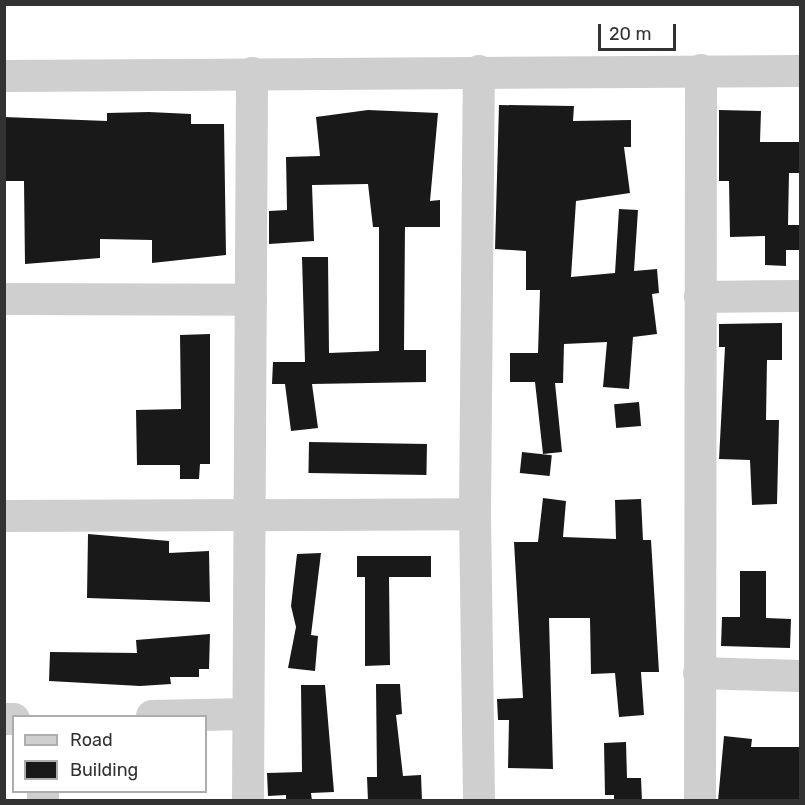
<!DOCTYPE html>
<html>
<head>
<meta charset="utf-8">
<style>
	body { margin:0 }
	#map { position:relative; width:805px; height:805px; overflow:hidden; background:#fff; font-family:Rubik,sans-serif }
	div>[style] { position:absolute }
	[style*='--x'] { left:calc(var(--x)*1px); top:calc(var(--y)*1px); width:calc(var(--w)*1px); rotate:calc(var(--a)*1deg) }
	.building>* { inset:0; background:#191919; transform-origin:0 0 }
	.minor>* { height:32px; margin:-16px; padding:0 16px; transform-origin:16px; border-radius:16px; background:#cfcfcf }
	span { translate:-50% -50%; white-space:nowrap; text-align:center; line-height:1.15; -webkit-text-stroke:6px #fff; paint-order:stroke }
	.frame { position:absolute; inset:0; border:6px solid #323232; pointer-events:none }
	.legend { position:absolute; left:12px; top:715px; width:195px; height:78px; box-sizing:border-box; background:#fff; border:2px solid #adadad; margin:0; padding:8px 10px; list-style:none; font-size:18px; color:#323232 }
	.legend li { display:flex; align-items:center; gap:12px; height:30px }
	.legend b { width:30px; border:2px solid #adadad }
	.scale { position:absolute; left:598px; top:24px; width:78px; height:27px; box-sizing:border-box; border:3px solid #323232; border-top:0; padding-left:8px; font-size:18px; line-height:21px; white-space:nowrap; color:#323232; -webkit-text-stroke:4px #fff; paint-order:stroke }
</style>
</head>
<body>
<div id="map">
	<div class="building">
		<i style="clip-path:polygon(499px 105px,574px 106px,573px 121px,631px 120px,631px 147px,624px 147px,630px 193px,576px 201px,571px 277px,615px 273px,619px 209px,638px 210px,634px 271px,657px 269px,659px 293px,652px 294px,657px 334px,633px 337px,629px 389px,603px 387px,607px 342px,564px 344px,563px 383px,555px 383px,562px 452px,543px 454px,535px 382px,510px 382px,510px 353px,538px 353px,540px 290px,526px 290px,526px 251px,495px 249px)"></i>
		<i style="clip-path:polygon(368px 110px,438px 113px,430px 201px,440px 200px,440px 227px,405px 227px,404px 350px,426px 350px,426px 382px,312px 384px,318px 428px,291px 431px,285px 384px,272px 384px,273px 362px,305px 362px,302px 257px,328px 257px,329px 353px,379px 351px,379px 227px,373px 227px,368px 184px,312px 185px,314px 241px,269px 244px,269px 211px,287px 210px,286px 157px,320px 156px,316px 117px)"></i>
		<i style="clip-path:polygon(719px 110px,761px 111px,760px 142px,801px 142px,801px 173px,789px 173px,788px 225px,799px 225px,799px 250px,786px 250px,786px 266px,765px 265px,765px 236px,730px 237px,729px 181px,719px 181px)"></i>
		<i style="clip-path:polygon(149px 112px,191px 114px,191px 124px,224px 124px,226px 255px,152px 263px,152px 240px,100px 239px,100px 258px,25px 264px,24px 181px,4px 181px,4px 117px,107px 121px,107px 113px)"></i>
		<i style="clip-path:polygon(782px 323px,782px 360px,767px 360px,766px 420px,779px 420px,777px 504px,752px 505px,750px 460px,719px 459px,725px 347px,719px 347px,719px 324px)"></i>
		<i style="clip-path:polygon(210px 334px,210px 464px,200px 464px,199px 479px,180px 479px,180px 465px,137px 465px,136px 410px,181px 409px,180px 335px)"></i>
		<i style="left:639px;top:402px;width:24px;height:25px;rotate:85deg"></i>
		<i style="left:309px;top:442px;width:118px;height:31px;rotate:1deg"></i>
		<i style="left:522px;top:452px;width:30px;height:21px;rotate:6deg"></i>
		<i style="clip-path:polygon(543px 498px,566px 501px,563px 537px,616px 539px,615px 500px,641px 499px,643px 540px,651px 540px,659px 672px,641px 672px,644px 715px,619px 717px,615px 673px,591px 674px,590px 618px,549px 618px,553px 769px,508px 768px,509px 720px,498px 720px,497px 699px,523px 698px,514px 542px,538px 542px)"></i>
		<i style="clip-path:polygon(88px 534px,169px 541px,169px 553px,209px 551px,210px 602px,87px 598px)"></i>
		<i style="clip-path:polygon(321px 553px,311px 635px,318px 636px,315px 671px,288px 668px,296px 627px,291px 606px,297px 554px)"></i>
		<i style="clip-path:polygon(357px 556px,431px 556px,431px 577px,389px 577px,390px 665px,365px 666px,365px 577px,357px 577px)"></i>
		<i style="clip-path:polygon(740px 571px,766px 571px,766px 618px,791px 619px,790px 648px,721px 646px,722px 617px,740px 617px)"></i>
		<i style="clip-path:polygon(210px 634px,209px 669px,199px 669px,199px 677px,170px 677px,171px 684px,140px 686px,49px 681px,50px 652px,137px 653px,136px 640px)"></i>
		<i style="clip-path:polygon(376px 684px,400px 684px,402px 714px,396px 715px,403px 776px,421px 775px,422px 801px,368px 801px,367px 777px,377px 777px)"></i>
		<i style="clip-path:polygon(301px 685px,325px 685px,334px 792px,311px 793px,312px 801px,286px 801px,286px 795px,268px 796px,267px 773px,302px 772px)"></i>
		<i style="clip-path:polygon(724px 736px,752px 739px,751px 747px,800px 747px,799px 801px,718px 801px)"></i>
		<i style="clip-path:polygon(626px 742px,627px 778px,641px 778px,642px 801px,614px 801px,614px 795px,605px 795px,604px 743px)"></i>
	</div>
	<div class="minor">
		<i style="--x:4;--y:76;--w:796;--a:-0.36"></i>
		<i style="--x:700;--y:297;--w:100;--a:-0.6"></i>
		<i style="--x:4;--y:299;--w:247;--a:0.2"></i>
		<i style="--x:4;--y:516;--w:471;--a:-0.2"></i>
		<i style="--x:699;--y:673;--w:101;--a:1.7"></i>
		<i style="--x:152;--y:716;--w:95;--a:-1.2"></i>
		<i style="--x:4;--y:719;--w:10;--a:0"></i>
		<i style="--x:43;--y:800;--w:8;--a:-90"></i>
		<i style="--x:248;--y:800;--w:727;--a:-89.68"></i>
		<i style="--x:479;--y:800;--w:286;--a:-90.8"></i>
		<i style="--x:475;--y:514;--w:443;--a:-89.5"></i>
		<i style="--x:700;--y:800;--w:730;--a:-89.92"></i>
	</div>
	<div class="frame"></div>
	<ul class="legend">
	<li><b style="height:8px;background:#cfcfcf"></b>Road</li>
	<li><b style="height:16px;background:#191919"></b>Building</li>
	</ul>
	<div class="scale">20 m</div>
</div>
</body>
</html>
